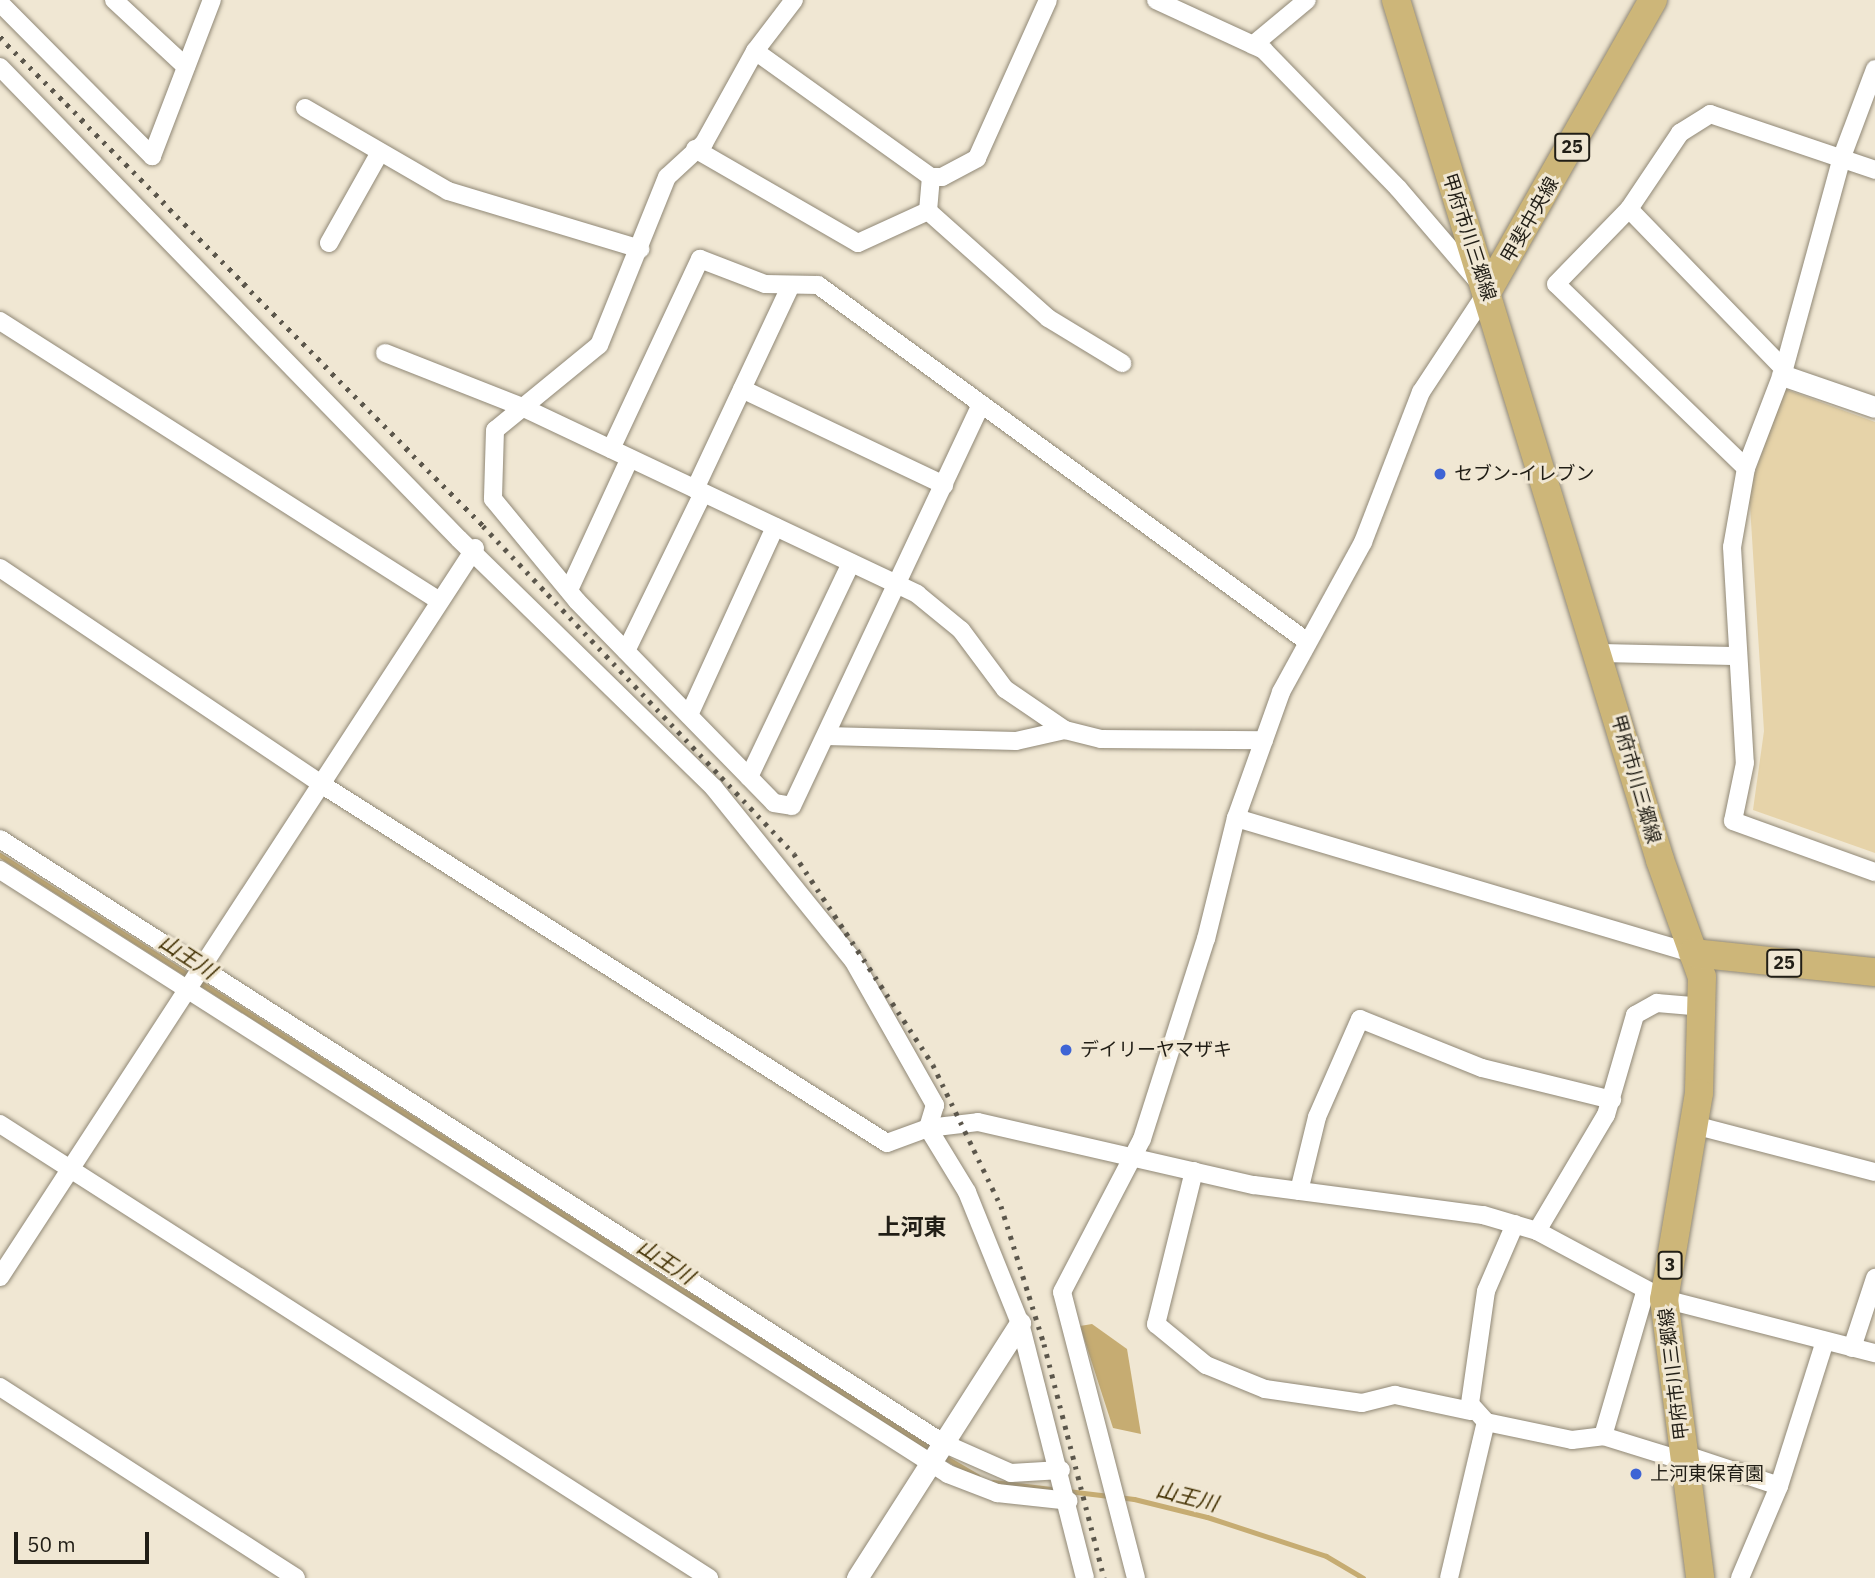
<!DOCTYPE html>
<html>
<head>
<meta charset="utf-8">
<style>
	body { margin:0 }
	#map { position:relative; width:1875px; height:1578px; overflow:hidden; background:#f0e7d3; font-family:"IBM Plex Sans","Noto Sans JP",sans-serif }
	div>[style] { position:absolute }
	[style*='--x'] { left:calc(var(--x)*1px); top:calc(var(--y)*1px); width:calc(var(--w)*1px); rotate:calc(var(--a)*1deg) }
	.green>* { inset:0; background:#e6d3a9 }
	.water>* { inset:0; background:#c6ac72 }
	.stream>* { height:5px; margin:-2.5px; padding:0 2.5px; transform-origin:2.5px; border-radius:2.5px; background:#c6ac72 }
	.roads { filter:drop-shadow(0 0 2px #908876) drop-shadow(0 0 2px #908876) }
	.minor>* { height:18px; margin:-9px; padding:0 9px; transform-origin:9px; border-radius:9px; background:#fff }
	.tertiary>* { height:21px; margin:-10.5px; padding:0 10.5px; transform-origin:10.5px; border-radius:10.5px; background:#fff }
	.primary>* { height:28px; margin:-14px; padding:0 14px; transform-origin:14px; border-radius:14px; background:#cdb679 }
	.rail>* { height:5px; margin-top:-2.5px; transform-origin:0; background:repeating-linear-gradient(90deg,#5b564b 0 3.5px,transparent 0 10.5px) }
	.dots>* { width:19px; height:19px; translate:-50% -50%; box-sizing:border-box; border:4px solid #f0e7d3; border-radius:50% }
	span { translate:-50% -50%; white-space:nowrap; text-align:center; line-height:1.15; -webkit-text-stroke:6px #f0e7d3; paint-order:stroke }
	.shield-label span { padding:2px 5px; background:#f0e7d3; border:2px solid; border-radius:5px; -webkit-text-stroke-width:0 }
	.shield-label { font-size:18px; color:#211e16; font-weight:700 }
	.street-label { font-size:19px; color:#211e16 }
	.poi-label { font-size:19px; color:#211e16 }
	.left { translate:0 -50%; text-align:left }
	.water-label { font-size:21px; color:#412f00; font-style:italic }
	.quarter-label { font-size:23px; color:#211e16; font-weight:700 }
	.scale { position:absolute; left:14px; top:1532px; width:135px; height:32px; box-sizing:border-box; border:4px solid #211e16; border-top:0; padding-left:9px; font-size:21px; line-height:24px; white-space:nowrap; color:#211e16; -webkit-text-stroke:5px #f0e7d3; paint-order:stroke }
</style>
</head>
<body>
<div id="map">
	<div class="green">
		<i style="clip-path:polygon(1785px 389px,1875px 422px,1875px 853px,1753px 810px,1764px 731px,1749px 489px)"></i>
	</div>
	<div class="water">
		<i style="clip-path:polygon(1092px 1324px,1127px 1349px,1141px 1434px,1113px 1428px,1080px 1326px)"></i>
	</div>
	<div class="stream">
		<i style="--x:0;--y:855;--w:1106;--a:32.55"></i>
		<i style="--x:941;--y:1455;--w:42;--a:30.3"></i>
		<i style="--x:993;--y:1482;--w:142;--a:6.9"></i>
		<i style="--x:1134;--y:1499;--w:75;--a:13.9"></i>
		<i style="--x:1207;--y:1517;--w:125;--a:18.1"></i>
		<i style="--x:1326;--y:1556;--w:43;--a:30.7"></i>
	</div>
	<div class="roads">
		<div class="minor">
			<i style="--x:114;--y:0;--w:98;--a:42.9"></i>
			<i style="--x:794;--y:0;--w:64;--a:127.4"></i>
			<i style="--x:755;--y:51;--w:105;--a:119"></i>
			<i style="--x:704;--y:143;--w:50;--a:137.4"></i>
			<i style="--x:667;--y:177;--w:181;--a:112"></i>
			<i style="--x:599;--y:345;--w:134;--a:140.7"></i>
			<i style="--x:495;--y:430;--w:69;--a:91.7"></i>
			<i style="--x:493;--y:499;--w:132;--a:50.5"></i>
			<i style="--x:577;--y:601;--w:282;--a:45.7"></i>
			<i style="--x:774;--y:803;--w:18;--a:9"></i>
			<i style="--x:792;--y:806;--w:444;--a:-64.8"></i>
			<i style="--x:0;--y:3;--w:216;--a:45.2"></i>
			<i style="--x:152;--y:156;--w:167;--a:-69"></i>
			<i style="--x:1253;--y:45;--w:70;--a:-39.8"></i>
			<i style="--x:755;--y:51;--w:216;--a:35.6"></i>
			<i style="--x:931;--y:177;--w:11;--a:0"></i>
			<i style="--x:942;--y:177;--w:40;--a:-28"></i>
			<i style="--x:977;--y:158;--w:173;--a:-65.8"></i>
			<i style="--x:0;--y:67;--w:658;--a:45.8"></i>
			<i style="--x:459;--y:539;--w:356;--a:44.3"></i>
			<i style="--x:714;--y:788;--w:221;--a:51.1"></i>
			<i style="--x:853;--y:960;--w:167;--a:60.5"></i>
			<i style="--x:935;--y:1105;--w:24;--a:107"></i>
			<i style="--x:928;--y:1128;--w:75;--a:58.6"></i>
			<i style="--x:967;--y:1192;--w:141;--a:68"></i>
			<i style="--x:1020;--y:1323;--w:263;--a:75.7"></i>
			<i style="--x:1875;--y:69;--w:94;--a:110.6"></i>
			<i style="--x:1842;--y:157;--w:220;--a:105.3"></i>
			<i style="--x:1784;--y:369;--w:106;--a:111"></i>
			<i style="--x:1746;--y:468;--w:80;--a:100"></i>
			<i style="--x:1732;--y:547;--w:216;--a:86.6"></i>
			<i style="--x:1745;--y:763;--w:59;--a:101.7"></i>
			<i style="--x:1733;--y:821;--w:151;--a:19.8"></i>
			<i style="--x:305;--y:108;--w:165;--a:30.1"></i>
			<i style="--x:448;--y:191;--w:201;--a:16.8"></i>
			<i style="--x:695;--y:149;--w:188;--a:30"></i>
			<i style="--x:858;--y:243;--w:77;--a:-24.6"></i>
			<i style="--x:928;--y:211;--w:161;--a:41.7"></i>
			<i style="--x:1048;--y:318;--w:87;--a:31.3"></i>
			<i style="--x:1629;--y:209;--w:223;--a:45.9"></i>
			<i style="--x:928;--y:211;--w:34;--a:-85"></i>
			<i style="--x:329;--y:243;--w:104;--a:-60.7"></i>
			<i style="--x:0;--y:321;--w:519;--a:32.5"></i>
			<i style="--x:385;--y:353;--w:147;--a:21.5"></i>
			<i style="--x:522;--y:407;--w:437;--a:25.3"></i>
			<i style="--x:917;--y:594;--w:57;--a:39.3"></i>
			<i style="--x:961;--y:630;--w:74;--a:53.3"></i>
			<i style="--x:1005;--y:689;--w:73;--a:34.3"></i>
			<i style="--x:1065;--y:730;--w:37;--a:14"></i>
			<i style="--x:1101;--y:739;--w:163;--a:0.4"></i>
			<i style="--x:742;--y:389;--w:224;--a:25.4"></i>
			<i style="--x:611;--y:449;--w:210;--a:-64.9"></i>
			<i style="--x:700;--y:259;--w:70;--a:21"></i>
			<i style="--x:765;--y:284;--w:53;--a:1.1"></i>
			<i style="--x:818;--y:285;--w:603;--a:36.09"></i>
			<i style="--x:1746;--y:468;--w:264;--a:-135.9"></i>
			<i style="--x:1556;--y:284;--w:105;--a:-45.8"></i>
			<i style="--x:1629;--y:209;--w:92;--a:-56.1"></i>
			<i style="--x:1680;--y:133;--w:36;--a:-32"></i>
			<i style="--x:1710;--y:114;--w:174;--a:18.7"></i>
			<i style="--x:695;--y:489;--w:225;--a:-64.8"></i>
			<i style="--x:0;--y:568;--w:387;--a:33.9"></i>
			<i style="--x:321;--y:784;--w:670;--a:32.39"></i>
			<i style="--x:887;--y:1143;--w:44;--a:-20.1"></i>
			<i style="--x:928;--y:1128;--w:50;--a:-6.8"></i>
			<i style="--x:978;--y:1122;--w:283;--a:12.9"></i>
			<i style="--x:1254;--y:1185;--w:231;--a:7.5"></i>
			<i style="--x:1483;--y:1215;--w:56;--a:16.5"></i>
			<i style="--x:1537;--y:1231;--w:144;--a:28.2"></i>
			<i style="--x:1664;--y:1299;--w:218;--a:14.4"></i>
			<i style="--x:569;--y:590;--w:145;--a:-65.2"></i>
			<i style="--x:626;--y:651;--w:176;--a:-64"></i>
			<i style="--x:1600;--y:653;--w:134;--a:1.3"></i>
			<i style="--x:689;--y:715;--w:207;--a:-65.4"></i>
			<i style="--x:826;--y:736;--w:190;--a:1.5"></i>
			<i style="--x:1016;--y:741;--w:50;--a:-12.7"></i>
			<i style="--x:749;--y:777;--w:237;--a:-64.5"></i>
			<i style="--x:1236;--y:818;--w:477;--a:16.5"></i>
			<i style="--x:0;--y:839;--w:1120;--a:32.64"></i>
			<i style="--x:943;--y:1443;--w:74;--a:23.8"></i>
			<i style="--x:1011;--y:1473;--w:50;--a:-3.4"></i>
			<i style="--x:0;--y:870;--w:1124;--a:32.5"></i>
			<i style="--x:948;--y:1474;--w:53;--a:21.2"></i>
			<i style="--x:997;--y:1493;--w:72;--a:6.3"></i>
			<i style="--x:0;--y:1124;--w:842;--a:32.63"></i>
			<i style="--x:1694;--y:1125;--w:187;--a:14.6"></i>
			<i style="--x:1194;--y:1171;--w:158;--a:103.9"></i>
			<i style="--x:1156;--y:1324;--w:65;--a:39.4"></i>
			<i style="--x:1206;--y:1365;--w:64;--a:22.1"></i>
			<i style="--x:1265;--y:1389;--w:98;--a:8.2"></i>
			<i style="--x:1362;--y:1403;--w:34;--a:-14"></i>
			<i style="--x:1395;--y:1395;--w:78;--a:11.9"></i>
			<i style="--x:1299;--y:1191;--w:76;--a:-76.3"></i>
			<i style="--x:1317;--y:1117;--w:107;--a:-66.3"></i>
			<i style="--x:1360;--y:1019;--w:131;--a:21.9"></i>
			<i style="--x:1482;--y:1068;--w:134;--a:13.8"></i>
			<i style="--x:1515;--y:1224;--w:73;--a:113.4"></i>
			<i style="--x:1486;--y:1291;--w:114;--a:98.1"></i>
			<i style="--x:1470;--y:1404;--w:24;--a:48"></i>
			<i style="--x:1486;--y:1422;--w:88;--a:11.8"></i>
			<i style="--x:1572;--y:1440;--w:31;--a:-7"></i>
			<i style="--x:1603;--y:1436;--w:150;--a:-73.7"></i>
			<i style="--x:1537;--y:1231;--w:135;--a:-59.3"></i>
			<i style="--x:1606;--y:1115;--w:104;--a:-73.8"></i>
			<i style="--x:1635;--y:1015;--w:25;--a:-29"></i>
			<i style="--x:1657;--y:1003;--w:47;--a:4.9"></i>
			<i style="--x:0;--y:1277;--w:870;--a:-56.91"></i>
			<i style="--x:1852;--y:1348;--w:74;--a:-71.8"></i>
			<i style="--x:0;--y:1387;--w:352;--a:32.8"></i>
			<i style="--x:1603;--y:1436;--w:85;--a:17.2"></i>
			<i style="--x:1683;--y:1454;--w:101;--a:18.4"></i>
			<i style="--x:1136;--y:1578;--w:295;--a:-104.5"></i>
			<i style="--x:1062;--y:1292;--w:173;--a:-62.4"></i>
			<i style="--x:1142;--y:1139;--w:210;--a:-72.3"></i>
			<i style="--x:1206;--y:939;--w:125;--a:-76.1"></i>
			<i style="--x:1236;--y:818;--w:134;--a:-70.3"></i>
			<i style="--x:1281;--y:692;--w:171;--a:-61.3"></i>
			<i style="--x:1363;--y:542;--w:161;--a:-68.9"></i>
			<i style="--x:1421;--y:392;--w:120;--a:-56.6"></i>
			<i style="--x:1487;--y:292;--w:137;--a:-130.6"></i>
			<i style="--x:1398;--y:188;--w:192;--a:-134.2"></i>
			<i style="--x:1264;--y:50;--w:119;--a:-155.2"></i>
			<i style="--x:1449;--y:1578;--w:160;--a:-76.7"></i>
			<i style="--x:1740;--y:1578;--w:100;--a:-67"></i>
			<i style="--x:1779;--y:1486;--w:152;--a:-72.4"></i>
		</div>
		<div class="tertiary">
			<i style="--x:1782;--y:375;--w:98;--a:19"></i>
			<i style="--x:857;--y:1578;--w:303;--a:-57.4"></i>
		</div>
		<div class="primary">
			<i style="--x:1396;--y:0;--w:900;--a:72.93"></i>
			<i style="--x:1660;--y:860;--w:124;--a:70.3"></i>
			<i style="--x:1702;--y:977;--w:116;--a:91.5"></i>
			<i style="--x:1699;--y:1093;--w:209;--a:99.6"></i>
			<i style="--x:1664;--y:1299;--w:281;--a:82.6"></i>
			<i style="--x:1487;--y:292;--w:336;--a:-60.4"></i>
			<i style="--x:1693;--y:953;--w:183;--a:6"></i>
		</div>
	</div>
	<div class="rail">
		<i style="--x:0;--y:37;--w:687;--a:45.35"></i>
		<i style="--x:483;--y:526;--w:452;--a:46.5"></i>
		<i style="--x:794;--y:854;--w:253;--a:56.6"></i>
		<i style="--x:933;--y:1065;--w:157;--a:64.3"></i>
		<i style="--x:1001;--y:1206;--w:145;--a:72.7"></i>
		<i style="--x:1044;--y:1344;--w:242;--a:75.6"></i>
	</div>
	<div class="dots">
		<i style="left:1440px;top:474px;background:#3e64d5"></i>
		<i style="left:1066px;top:1050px;background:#3e64d5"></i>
		<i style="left:1636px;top:1474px;background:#3e64d5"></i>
	</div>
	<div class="shield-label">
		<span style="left:1572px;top:147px">25</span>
		<span style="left:1784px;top:963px">25</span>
		<span style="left:1670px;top:1265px">3</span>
	</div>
	<div class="street-label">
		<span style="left:1530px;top:220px;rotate:-60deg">甲斐中央線</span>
		<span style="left:1469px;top:237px;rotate:72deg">甲府市川三郷線</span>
		<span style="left:1636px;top:779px;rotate:74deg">甲府市川三郷線</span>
		<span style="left:1674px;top:1374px;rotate:-97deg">甲府市川三郷線</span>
	</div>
	<div class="poi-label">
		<span class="left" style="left:1454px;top:474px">セブン-イレブン</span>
		<span class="left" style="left:1080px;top:1050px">デイリーヤマザキ</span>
		<span class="left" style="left:1650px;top:1474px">上河東保育園</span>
	</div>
	<div class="water-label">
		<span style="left:188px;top:956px;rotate:33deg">山王川</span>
		<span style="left:666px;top:1261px;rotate:33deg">山王川</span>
		<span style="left:1187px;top:1496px;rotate:14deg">山王川</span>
	</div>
	<div class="quarter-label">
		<span style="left:912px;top:1226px">上河東</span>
	</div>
	<div class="scale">50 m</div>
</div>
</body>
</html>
